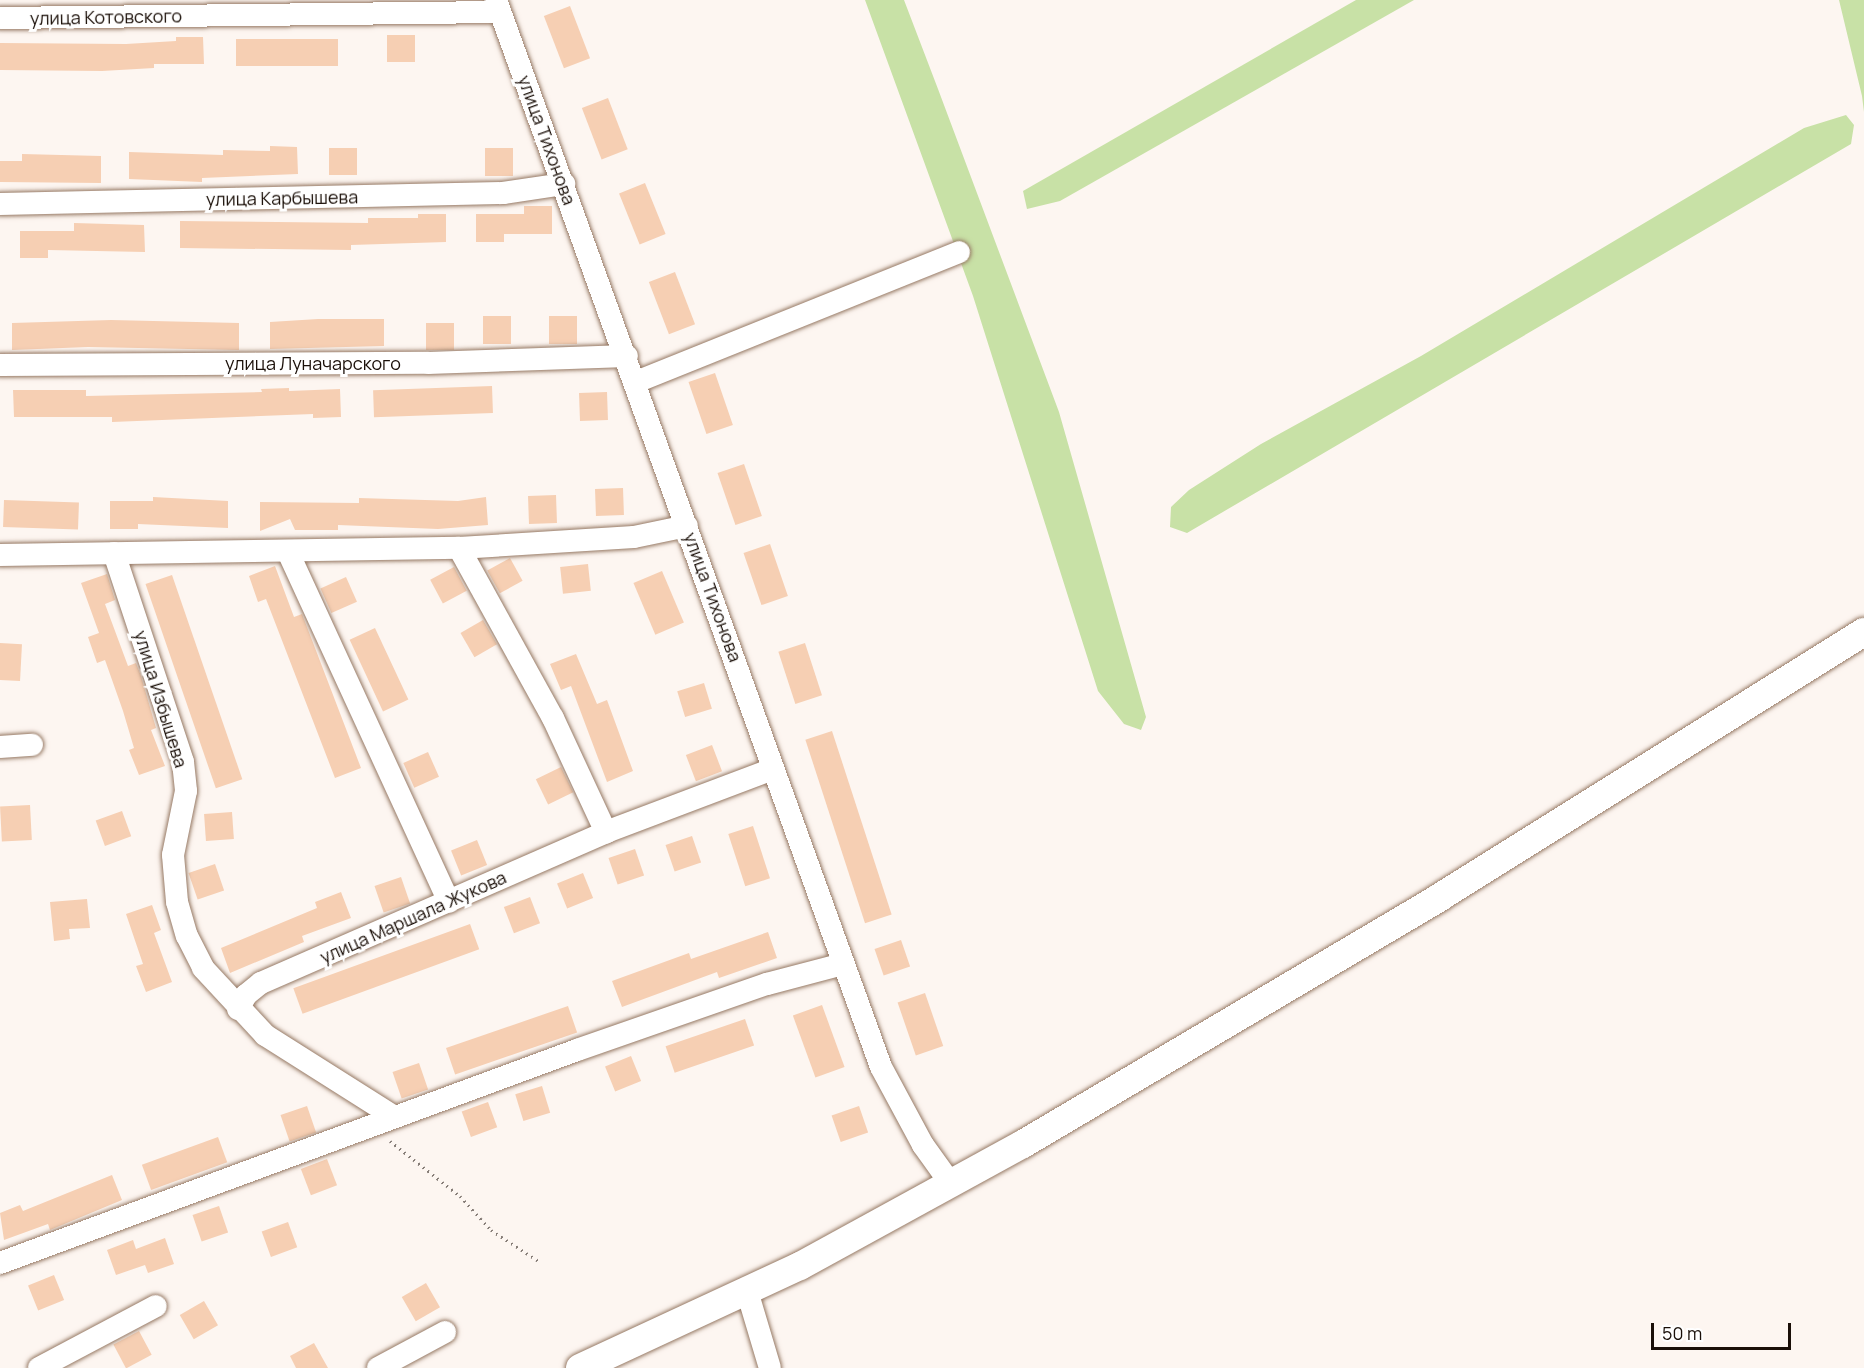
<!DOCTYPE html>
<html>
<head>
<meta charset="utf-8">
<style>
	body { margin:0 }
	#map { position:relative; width:1864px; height:1368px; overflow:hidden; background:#fdf6f1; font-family:Manrope,sans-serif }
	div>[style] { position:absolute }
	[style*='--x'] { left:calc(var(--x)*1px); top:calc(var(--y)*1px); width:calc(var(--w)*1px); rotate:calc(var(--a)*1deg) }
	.green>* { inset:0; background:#c8e1a6 }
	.building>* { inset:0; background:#f6cfb3; transform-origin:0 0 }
	.path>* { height:3px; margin-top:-1.5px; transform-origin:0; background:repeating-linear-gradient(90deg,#867d77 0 1.5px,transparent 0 6px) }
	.roads { filter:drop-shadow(0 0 2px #967964) drop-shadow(0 0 2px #967964) }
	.minor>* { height:22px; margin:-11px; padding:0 11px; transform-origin:11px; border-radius:11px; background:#fff }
	.major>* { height:28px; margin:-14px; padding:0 14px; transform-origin:14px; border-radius:14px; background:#fff }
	span { translate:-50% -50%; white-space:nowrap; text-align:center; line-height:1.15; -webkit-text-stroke:6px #fff; paint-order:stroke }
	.street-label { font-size:18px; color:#1a0f08 }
	.scale { position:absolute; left:1651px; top:1323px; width:140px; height:27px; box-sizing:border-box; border:3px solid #1a0f08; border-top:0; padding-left:8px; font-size:18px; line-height:21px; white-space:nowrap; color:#1a0f08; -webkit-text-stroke:4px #fff; paint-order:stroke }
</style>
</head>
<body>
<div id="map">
	<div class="green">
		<i style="clip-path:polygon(865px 0,904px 0,938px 89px,1059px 412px,1146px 717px,1141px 730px,1124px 724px,1098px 691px,973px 296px)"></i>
		<i style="clip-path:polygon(1356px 0,1414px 0,1060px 201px,1027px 209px,1023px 191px)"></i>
		<i style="clip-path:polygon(1839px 0,1864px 0,1864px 112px,1862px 96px)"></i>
		<i style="clip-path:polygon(1846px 115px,1854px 125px,1851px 144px,1187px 533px,1170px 527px,1171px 507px,1189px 490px,1261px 444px,1421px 356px,1804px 128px)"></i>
	</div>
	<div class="building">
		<i style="left:570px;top:6px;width:56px;height:28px;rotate:69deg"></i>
		<i style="left:387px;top:35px;width:28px;height:27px"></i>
		<i style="clip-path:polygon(176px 37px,203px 37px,204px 64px,154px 64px,154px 68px,102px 71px,0 70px,0 43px,126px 44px,176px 41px)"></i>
		<i style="left:236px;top:39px;width:102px;height:27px"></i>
		<i style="left:608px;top:98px;width:55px;height:28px;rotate:69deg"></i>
		<i style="clip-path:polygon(270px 146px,297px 147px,298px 174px,202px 178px,202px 182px,129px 179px,129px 152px,223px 155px,223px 150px,270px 151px)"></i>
		<i style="left:329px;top:148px;width:28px;height:27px"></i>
		<i style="left:513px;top:148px;width:28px;height:28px;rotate:90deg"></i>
		<i style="clip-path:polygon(22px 154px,101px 156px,101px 183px,0 182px,0 161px,22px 161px)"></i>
		<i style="left:645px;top:183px;width:55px;height:28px;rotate:68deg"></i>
		<i style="clip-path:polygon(524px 206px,552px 206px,552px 234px,504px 234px,504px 242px,476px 242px,476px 214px,524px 214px)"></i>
		<i style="clip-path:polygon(418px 214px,446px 214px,446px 242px,351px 245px,351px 250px,180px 248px,180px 221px,368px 223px,368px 218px,418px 218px)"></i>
		<i style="clip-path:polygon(74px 223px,144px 225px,145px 252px,48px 250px,48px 258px,20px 258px,20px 231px,74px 231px)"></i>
		<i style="left:675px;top:272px;width:56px;height:28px;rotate:69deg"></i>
		<i style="left:483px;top:316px;width:28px;height:28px"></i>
		<i style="left:549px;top:316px;width:28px;height:28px"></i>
		<i style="clip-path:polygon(318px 319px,384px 319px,384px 346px,270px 349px,270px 322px)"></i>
		<i style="clip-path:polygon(111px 320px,239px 323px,239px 350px,88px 347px,12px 350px,12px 323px)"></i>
		<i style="left:426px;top:323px;width:28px;height:27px"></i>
		<i style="left:715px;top:373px;width:55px;height:28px;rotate:71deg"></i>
		<i style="left:492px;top:386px;width:27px;height:119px;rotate:88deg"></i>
		<i style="clip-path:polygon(289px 388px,289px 391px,340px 389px,341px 417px,313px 418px,313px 414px,112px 422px,112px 417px,14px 417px,13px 390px,86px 390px,86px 396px,262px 392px,261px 389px)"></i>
		<i style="left:607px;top:392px;width:28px;height:28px;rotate:88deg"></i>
		<i style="left:744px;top:464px;width:55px;height:28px;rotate:71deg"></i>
		<i style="left:623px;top:488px;width:27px;height:28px;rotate:88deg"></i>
		<i style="left:556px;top:495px;width:28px;height:28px;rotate:88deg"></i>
		<i style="clip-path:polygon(153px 497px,228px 501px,228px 528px,138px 524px,138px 529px,110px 529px,110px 501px,153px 501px)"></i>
		<i style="clip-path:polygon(486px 497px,488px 525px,438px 529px,338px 525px,338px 530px,295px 530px,290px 519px,260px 531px,260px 502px,359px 503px,359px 498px,458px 501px)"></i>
		<i style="left:4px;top:500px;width:75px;height:27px;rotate:2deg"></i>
		<i style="left:770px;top:544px;width:55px;height:28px;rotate:71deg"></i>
		<i style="left:510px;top:558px;width:26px;height:26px;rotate:61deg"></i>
		<i style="left:588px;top:564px;width:27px;height:28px;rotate:84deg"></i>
		<i style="clip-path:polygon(275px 566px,294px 617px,302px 614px,361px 768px,335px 778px,266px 599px,258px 602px,249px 576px)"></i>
		<i style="left:454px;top:567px;width:27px;height:27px;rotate:62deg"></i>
		<i style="left:662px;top:571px;width:56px;height:31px;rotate:67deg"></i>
		<i style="clip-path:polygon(107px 574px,115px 600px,105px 604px,128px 666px,136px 663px,141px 676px,156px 728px,151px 730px,165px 766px,139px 775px,129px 750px,134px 748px,123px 711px,105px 660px,97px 663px,88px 637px,99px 633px,81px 583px)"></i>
		<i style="left:172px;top:575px;width:216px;height:28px;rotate:71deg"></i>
		<i style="left:346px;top:577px;width:27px;height:28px;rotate:66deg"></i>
		<i style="left:483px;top:620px;width:28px;height:26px;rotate:60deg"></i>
		<i style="left:375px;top:628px;width:79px;height:28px;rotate:65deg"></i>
		<i style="left:0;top:643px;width:22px;height:37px;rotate:3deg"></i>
		<i style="left:805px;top:643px;width:55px;height:28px;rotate:72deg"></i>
		<i style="clip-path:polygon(576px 654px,597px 704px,607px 700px,633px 771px,607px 782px,571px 686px,561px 690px,550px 664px)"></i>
		<i style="left:704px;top:683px;width:27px;height:28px;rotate:73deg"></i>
		<i style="left:832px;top:731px;width:193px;height:28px;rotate:72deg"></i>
		<i style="left:712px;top:745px;width:28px;height:28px;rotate:69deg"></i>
		<i style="left:428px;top:752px;width:27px;height:27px;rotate:66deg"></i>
		<i style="left:561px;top:767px;width:28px;height:28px;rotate:64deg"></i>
		<i style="left:30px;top:805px;width:35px;height:30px;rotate:87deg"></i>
		<i style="left:122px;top:811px;width:27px;height:28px;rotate:70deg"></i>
		<i style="left:232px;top:812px;width:27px;height:28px;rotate:86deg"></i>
		<i style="left:753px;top:826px;width:55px;height:26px;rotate:72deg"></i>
		<i style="left:692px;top:836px;width:28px;height:28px;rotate:71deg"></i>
		<i style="left:477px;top:840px;width:27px;height:28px;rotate:68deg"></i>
		<i style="left:635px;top:849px;width:28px;height:28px;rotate:71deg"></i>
		<i style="left:215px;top:864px;width:28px;height:28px;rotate:71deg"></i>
		<i style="left:583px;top:873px;width:27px;height:28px;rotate:68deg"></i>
		<i style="left:401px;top:877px;width:28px;height:28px;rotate:71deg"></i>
		<i style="clip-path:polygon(341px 892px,351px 918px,302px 936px,304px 942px,230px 973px,221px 948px,317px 908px,315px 902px)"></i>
		<i style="left:530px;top:897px;width:28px;height:28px;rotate:69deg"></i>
		<i style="clip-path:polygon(87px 899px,90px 928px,69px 929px,70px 939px,54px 941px,50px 902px)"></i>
		<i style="clip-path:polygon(152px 905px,161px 930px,154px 933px,172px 982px,146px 992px,136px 966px,143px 964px,126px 914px)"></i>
		<i style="left:470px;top:924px;width:27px;height:188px;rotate:70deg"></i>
		<i style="clip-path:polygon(768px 932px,777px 958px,719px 978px,717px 972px,622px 1007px,612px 981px,689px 953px,691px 959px)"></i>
		<i style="left:901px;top:940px;width:28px;height:28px;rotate:71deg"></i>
		<i style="left:925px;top:993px;width:56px;height:29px;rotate:71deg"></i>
		<i style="left:822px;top:1005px;width:66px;height:31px;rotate:70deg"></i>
		<i style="left:568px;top:1006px;width:28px;height:129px;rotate:71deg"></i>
		<i style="left:745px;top:1019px;width:28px;height:84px;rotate:71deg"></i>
		<i style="left:631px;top:1056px;width:27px;height:28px;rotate:68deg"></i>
		<i style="left:419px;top:1063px;width:28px;height:28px;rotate:71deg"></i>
		<i style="left:542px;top:1086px;width:28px;height:28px;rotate:73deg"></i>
		<i style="left:488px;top:1102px;width:27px;height:28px;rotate:70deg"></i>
		<i style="left:307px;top:1106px;width:28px;height:28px;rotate:71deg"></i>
		<i style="left:859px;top:1106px;width:28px;height:29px;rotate:71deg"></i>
		<i style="left:218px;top:1137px;width:27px;height:81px;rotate:70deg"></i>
		<i style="left:327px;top:1159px;width:28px;height:28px;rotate:69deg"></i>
		<i style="clip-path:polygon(112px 1175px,122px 1200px,50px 1230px,48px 1224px,4px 1240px,0 1213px,20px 1205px,23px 1211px)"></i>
		<i style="left:219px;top:1206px;width:28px;height:28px;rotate:71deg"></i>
		<i style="left:288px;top:1222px;width:27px;height:28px;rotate:70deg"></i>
		<i style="clip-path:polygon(165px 1238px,174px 1264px,148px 1273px,145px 1265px,116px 1275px,107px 1250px,133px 1240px,136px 1249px)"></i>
		<i style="left:54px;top:1275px;width:27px;height:28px;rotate:68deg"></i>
		<i style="left:426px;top:1283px;width:28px;height:28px;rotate:60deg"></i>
		<i style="left:204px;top:1301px;width:28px;height:28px;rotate:60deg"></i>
		<i style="left:139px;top:1331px;width:27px;height:29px;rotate:62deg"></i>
		<i style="clip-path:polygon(314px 1343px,328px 1368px,296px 1368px,290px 1356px)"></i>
	</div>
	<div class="path">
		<i style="--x:390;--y:1141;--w:89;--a:38.2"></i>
		<i style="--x:460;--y:1196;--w:46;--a:47.6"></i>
		<i style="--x:491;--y:1230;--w:59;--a:33.1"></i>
	</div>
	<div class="roads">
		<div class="minor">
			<i style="--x:496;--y:0;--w:1134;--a:70.16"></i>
			<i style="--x:881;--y:1067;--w:89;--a:61.7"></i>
			<i style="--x:923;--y:1145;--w:48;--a:54.3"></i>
			<i style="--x:0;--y:18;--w:500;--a:-0.69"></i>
			<i style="--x:0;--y:204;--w:503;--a:-1.25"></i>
			<i style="--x:503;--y:193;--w:62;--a:-8.4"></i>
			<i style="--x:0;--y:365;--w:428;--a:-0.3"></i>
			<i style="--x:428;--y:363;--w:199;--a:-2"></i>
			<i style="--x:636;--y:382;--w:348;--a:-21.9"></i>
			<i style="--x:459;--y:548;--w:194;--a:61.1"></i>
			<i style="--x:553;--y:718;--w:126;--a:65.1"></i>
			<i style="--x:288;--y:552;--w:385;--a:65.3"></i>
			<i style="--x:114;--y:553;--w:220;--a:71.7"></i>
			<i style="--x:183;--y:762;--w:29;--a:84"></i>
			<i style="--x:186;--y:791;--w:65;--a:101.5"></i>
			<i style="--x:173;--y:855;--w:47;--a:85.1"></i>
			<i style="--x:177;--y:902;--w:35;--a:74"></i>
			<i style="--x:187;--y:936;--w:36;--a:63"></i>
			<i style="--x:203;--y:968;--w:91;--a:47.2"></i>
			<i style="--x:265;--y:1035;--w:151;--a:32.3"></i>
			<i style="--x:0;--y:555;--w:459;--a:-0.9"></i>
			<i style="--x:459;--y:548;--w:175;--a:-3.6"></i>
			<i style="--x:634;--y:537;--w:54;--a:-11.7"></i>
			<i style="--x:0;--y:747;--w:32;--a:-4"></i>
			<i style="--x:238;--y:1009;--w:16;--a:-60"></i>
			<i style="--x:246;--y:995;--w:19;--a:-39"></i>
			<i style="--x:261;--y:983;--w:377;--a:-23.6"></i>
			<i style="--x:606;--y:832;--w:178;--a:-20.7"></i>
			<i style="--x:0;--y:1263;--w:615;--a:-20.26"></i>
			<i style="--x:577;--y:1050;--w:201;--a:-19.2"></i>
			<i style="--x:767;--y:984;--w:79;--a:-14.7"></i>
			<i style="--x:747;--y:1291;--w:80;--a:73.4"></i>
			<i style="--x:39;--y:1368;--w:132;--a:-27.9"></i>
			<i style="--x:378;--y:1368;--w:76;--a:-28.2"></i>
		</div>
		<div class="major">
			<i style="--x:580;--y:1368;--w:242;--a:-24.9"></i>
			<i style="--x:800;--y:1266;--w:254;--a:-28.7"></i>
			<i style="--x:1023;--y:1144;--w:485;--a:-30.6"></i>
			<i style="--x:1440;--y:897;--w:500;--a:-32.01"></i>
		</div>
	</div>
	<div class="street-label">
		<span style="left:106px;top:17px;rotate:-1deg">улица Котовского</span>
		<span style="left:547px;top:140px;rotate:70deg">улица Тихонова</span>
		<span style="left:282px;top:198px;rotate:-1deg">улица Карбышева</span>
		<span style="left:313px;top:363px">улица Луначарского</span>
		<span style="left:713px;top:597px;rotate:70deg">улица Тихонова</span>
		<span style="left:161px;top:699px;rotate:73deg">улица Избышева</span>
		<span style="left:413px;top:917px;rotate:-24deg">улица Маршала Жукова</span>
	</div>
	<div class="scale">50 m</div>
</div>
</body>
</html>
